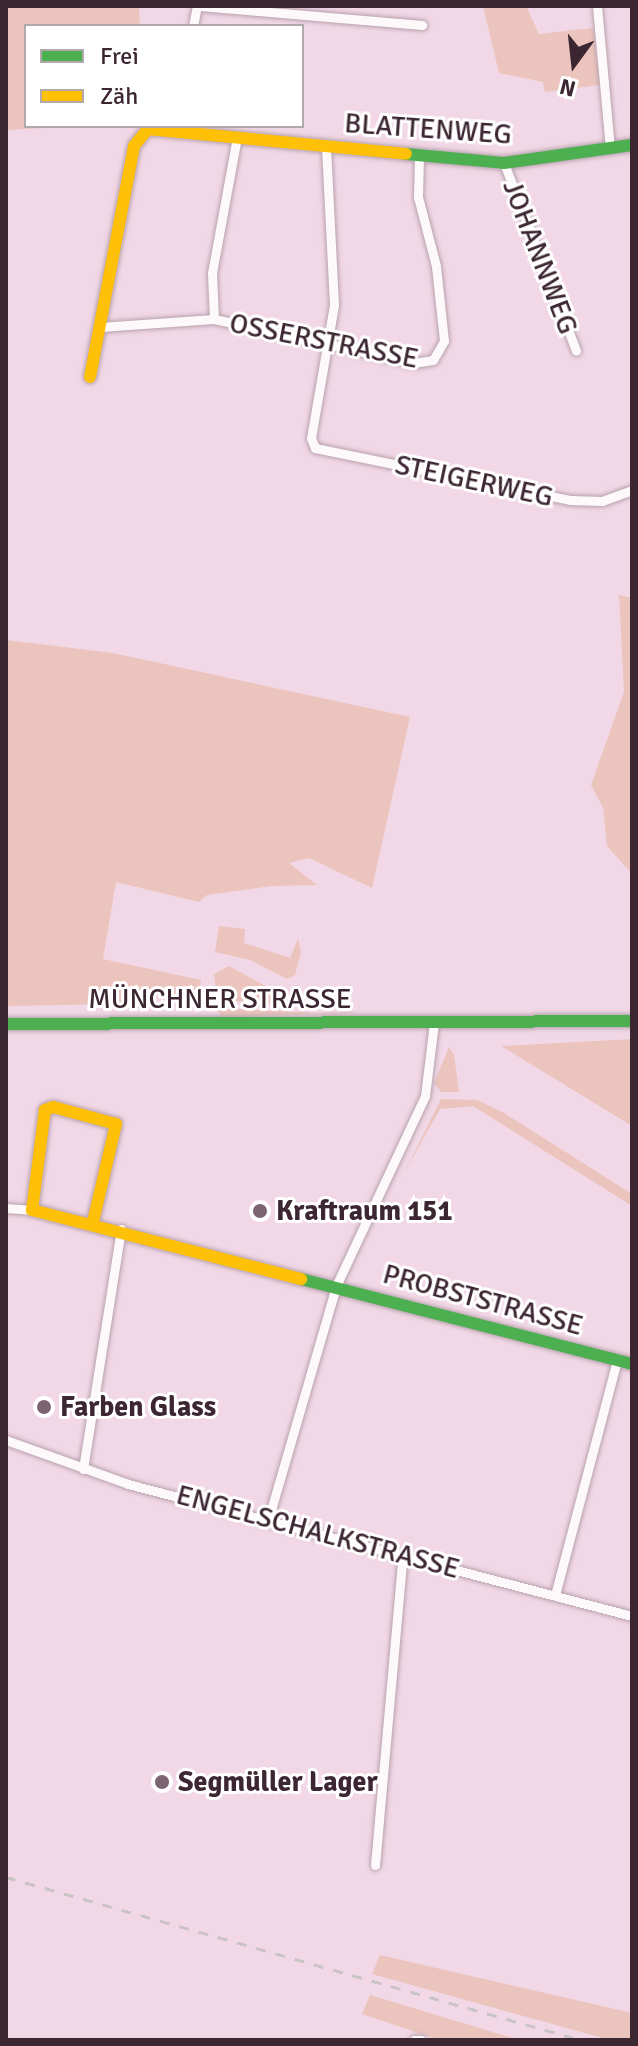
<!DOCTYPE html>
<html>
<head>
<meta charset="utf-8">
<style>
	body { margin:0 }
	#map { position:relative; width:638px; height:2046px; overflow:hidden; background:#f2d8e6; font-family:Signika,sans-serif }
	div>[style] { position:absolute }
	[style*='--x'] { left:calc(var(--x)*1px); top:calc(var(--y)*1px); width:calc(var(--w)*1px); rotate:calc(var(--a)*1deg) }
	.green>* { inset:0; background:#ebc4bd }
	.roads { filter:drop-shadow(0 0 2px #b8a2ae) drop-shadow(0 0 2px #b8a2ae) }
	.street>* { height:9px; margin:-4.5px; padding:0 4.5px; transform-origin:4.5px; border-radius:4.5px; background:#fdf9fb }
	.fast>* { height:12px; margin:-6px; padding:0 6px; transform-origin:6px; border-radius:6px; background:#4caf50 }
	.slow>* { height:12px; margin:-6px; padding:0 6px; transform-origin:6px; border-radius:6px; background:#ffc107 }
	.rail>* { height:3px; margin-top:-1.5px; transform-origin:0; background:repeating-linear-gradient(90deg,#cac4c7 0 10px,transparent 0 20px) }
	.dots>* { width:22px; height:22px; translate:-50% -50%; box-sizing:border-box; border:4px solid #fff; border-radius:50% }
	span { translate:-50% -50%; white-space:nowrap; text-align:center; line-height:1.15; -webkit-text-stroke:6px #fff; paint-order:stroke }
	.street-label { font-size:28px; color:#3c2632 }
	.poi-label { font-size:28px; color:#3c2632; font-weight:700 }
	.left { translate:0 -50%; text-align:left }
	.frame { position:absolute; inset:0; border:8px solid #3c2632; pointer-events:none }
	.legend { position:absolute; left:24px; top:24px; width:280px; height:104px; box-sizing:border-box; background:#fff; border:2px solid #b1a8ad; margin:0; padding:10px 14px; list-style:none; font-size:24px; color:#3c2632 }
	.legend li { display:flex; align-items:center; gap:16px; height:40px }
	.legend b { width:40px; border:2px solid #b1a8ad }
	.north { position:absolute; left:534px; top:24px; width:80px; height:80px; -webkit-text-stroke:6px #fff; paint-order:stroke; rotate:195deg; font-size:22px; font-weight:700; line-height:32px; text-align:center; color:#3c2632 }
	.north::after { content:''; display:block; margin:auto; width:28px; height:36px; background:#3c2632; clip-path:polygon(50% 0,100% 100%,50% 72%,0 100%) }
</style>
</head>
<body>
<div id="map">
	<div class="green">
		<i style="clip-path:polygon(6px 6px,139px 6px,140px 26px,26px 26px,26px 126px,80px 126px,6px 130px)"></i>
		<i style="clip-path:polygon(483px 6px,526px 6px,539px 34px,593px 28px,600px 85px,545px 92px,543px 82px,499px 73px)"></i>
		<i style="clip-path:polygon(619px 595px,632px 598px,632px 874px,607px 846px,603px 808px,591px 785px,624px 692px)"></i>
		<i style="clip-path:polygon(6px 640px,113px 653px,410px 717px,372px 888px,309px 858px,289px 863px,317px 885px,272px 886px,207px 895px,199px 902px,116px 882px,103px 959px,201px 980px,198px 998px,162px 994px,117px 1004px,6px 1006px)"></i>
		<i style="clip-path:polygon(219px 926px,245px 929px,244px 943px,290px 958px,298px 939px,301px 952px,295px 975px,287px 979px,250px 960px,215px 952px)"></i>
		<i style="clip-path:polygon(229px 966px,271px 989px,299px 995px,302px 1005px,217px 1000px,214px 974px)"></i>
		<i style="clip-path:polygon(216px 1008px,318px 1013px,353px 1012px,352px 1013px,221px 1017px)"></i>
		<i style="clip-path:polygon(632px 1039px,632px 1126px,501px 1046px)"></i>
		<i style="clip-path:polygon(449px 1047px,454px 1055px,459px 1092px,441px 1092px,434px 1083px)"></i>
		<i style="clip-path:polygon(441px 1099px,477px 1100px,504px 1113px,632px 1194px,632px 1206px,473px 1106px,440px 1109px,403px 1175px)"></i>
		<i style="clip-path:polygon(380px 1955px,632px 2013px,632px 2040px,610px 2040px,372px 1974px)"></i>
		<i style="clip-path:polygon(370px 1995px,519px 2040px,439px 2040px,362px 2014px)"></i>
	</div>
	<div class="roads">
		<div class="street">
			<i style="--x:200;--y:6;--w:223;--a:4.9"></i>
			<i style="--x:597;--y:6;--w:143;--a:84.8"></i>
			<i style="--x:193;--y:26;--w:20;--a:-79"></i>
			<i style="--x:326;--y:147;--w:158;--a:87.1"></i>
			<i style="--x:334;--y:305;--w:135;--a:99.8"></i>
			<i style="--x:311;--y:438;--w:11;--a:68"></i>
			<i style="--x:315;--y:448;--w:260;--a:11.5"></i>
			<i style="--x:570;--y:500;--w:32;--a:2"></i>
			<i style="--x:602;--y:501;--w:32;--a:-20"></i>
			<i style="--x:504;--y:163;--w:201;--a:69"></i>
			<i style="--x:214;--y:319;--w:46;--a:-92.5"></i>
			<i style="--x:212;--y:273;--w:138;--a:-79.6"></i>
			<i style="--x:100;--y:327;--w:114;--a:-4"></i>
			<i style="--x:214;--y:319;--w:205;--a:12.4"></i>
			<i style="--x:414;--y:363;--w:19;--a:-9"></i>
			<i style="--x:433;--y:360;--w:22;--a:-60"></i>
			<i style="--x:444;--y:341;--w:75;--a:-96.1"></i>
			<i style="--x:436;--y:266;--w:71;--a:-104.6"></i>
			<i style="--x:418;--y:197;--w:40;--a:-88.6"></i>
			<i style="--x:6;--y:1208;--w:26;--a:4"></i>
			<i style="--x:6;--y:1440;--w:130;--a:19.8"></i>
			<i style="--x:128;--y:1484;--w:521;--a:14.68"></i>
			<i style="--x:83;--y:1469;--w:243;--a:-81"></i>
			<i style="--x:269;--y:1517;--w:241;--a:-73.8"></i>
			<i style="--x:336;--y:1286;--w:210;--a:-64.9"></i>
			<i style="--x:425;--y:1096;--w:74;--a:-83"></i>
			<i style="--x:555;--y:1595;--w:243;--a:-75.2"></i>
			<i style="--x:375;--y:1865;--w:313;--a:-84.9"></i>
			<i style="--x:414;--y:2040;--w:7;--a:0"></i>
		</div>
		<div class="fast">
			<i style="--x:406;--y:154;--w:98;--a:5.2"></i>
			<i style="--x:504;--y:163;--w:129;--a:-8"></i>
			<i style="--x:6;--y:1024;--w:626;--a:-0.27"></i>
			<i style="--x:301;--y:1279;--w:342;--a:14.4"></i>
		</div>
		<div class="slow">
			<i style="--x:90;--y:377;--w:235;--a:-79.2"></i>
			<i style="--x:134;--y:146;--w:22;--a:-51"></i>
			<i style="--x:148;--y:129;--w:259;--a:5.5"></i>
			<i style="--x:93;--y:1222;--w:101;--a:-76.8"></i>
			<i style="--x:116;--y:1124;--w:65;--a:-164.9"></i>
			<i style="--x:53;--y:1107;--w:9;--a:159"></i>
			<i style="--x:45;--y:1110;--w:101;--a:97.4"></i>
			<i style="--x:32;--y:1210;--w:278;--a:14.4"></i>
		</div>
	</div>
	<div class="rail">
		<i style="--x:6;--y:1877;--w:598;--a:15.83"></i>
	</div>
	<div class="dots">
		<i style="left:260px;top:1211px;background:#7c6471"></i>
		<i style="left:44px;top:1407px;background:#7c6471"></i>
		<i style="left:162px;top:1782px;background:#7c6471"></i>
	</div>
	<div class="street-label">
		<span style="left:428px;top:129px;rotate:4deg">BLATTENWEG</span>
		<span style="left:540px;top:257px;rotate:69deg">JOHANNWEG</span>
		<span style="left:324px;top:341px;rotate:11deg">OSSERSTRASSE</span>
		<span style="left:474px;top:481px;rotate:12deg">STEIGERWEG</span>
		<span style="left:220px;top:999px">MÜNCHNER STRASSE</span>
		<span style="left:483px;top:1300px;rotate:15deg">PROBSTSTRASSE</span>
		<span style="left:318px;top:1532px;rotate:15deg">ENGELSCHALKSTRASSE</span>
	</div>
	<div class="poi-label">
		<span class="left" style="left:276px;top:1211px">Kraftraum 151</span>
		<span class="left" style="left:60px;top:1407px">Farben Glass</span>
		<span class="left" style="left:178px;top:1782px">Segmüller Lager</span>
	</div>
	<div class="frame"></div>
	<ul class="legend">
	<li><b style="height:10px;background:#4caf50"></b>Frei</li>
	<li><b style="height:10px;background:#ffc107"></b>Zäh</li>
	</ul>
	<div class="north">N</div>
</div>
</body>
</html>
